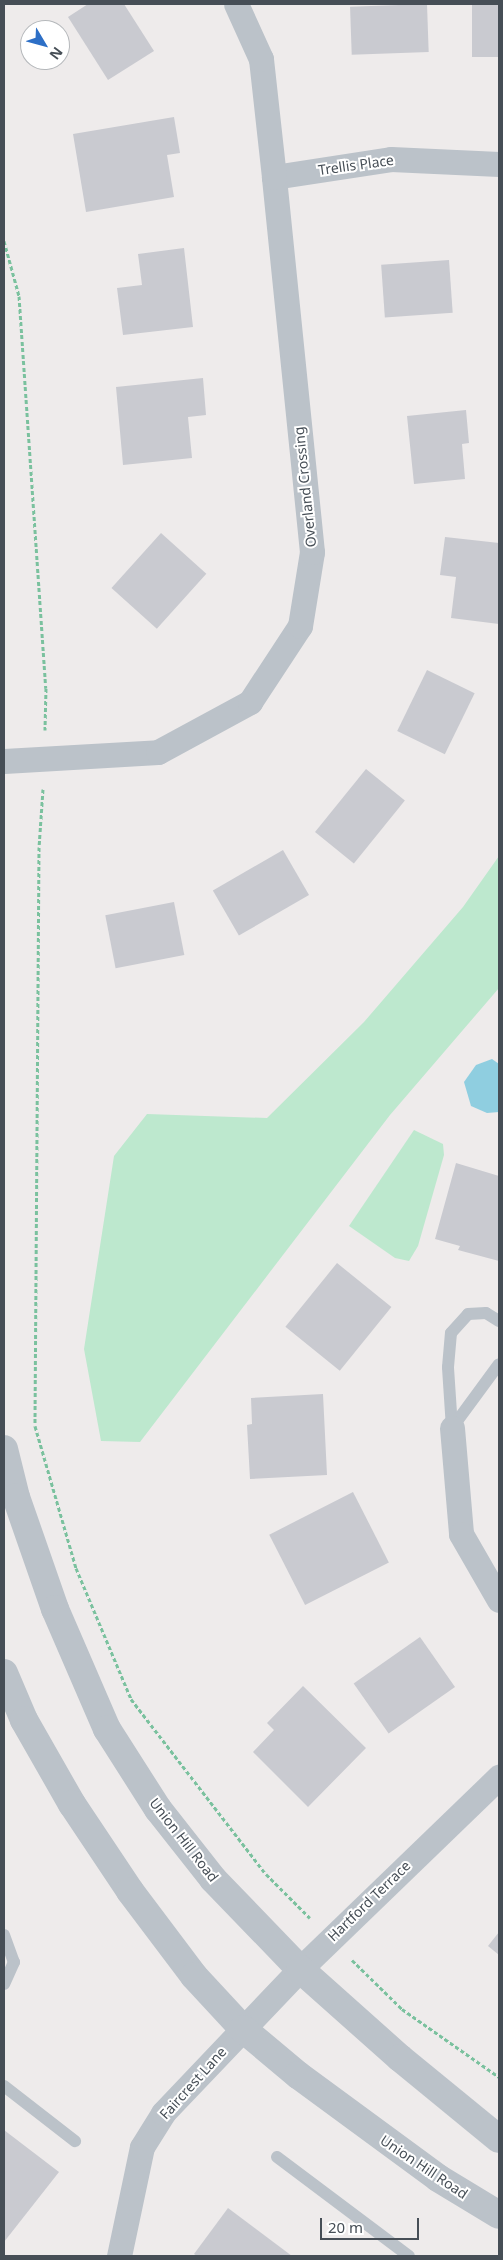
<!DOCTYPE html>
<html>
<head>
<meta charset="utf-8">
<style>
	body { margin:0 }
	#map { position:relative; width:503px; height:2260px; overflow:hidden; background:#eeebeb; font-family:"Noto Sans",sans-serif }
	div>[style] { position:absolute }
	[style*='--x'] { left:calc(var(--x)*1px); top:calc(var(--y)*1px); width:calc(var(--w)*1px); rotate:calc(var(--a)*1deg) }
	.green>* { inset:0; background:#bde8ce }
	.water>* { inset:0; background:#8fcee0 }
	.building>* { inset:0; background:#c9cad0; transform-origin:0 0 }
	.path>* { height:3px; margin-top:-1.5px; transform-origin:0; background:repeating-linear-gradient(90deg,#7ac19e 0 4px,transparent 0 6.5px) }
	.service>* { height:12px; margin:-6px; padding:0 6px; transform-origin:6px; border-radius:6px; background:#bbc2c9 }
	.minor>* { height:25px; margin:-12.5px; padding:0 12.5px; transform-origin:12.5px; border-radius:12.5px; background:#bbc2c9 }
	.tertiary>* { height:28px; margin:-14px; padding:0 14px; transform-origin:14px; border-radius:14px; background:#bbc2c9 }
	span { translate:-50% -50%; white-space:nowrap; text-align:center; line-height:1.15; -webkit-text-stroke:4px #fff; paint-order:stroke }
	.street-label { font-size:14px; color:#464e56 }
	.frame { position:absolute; inset:0; border:5px solid #464e56; pointer-events:none }
	.north { position:absolute; left:20px; top:20px; width:50px; height:50px; box-sizing:border-box; background:#fff; border:1px solid #b5b8bb; border-radius:50%; rotate:127deg; font-size:14px; font-weight:700; line-height:20px; text-align:center; color:#464e56 }
	.north::after { content:''; display:block; margin:auto; width:18px; height:22px; background:#2d6fc6; clip-path:polygon(50% 0,100% 100%,50% 72%,0 100%) }
	.scale { position:absolute; left:320px; top:2218px; width:99px; height:22px; box-sizing:border-box; border:2px solid #464e56; border-top:0; padding-left:6px; font-size:15px; line-height:18px; white-space:nowrap; color:#464e56; -webkit-text-stroke:4px #fff; paint-order:stroke }
</style>
</head>
<body>
<div id="map">
	<div class="green">
		<i style="clip-path:polygon(499px 856px,499px 988px,390px 1115px,140px 1442px,101px 1441px,84px 1349px,114px 1156px,147px 1114px,267px 1118px,364px 1022px,463px 907px)"></i>
		<i style="clip-path:polygon(414px 1130px,443px 1144px,444px 1155px,418px 1246px,409px 1261px,395px 1258px,349px 1226px)"></i>
	</div>
	<div class="water">
		<i style="clip-path:polygon(492px 1059px,499px 1064px,499px 1112px,487px 1113px,471px 1106px,464px 1082px,476px 1065px)"></i>
	</div>
	<div class="building">
		<i style="clip-path:polygon(88px 4px,124px 4px,154px 51px,108px 80px,68px 17px)"></i>
		<i style="left:427px;top:4px;width:48px;height:77px;rotate:88deg"></i>
		<i style="left:472px;top:4px;width:27px;height:53px"></i>
		<i style="clip-path:polygon(174px 117px,180px 153px,167px 155px,174px 197px,86px 212px,73px 134px)"></i>
		<i style="clip-path:polygon(184px 248px,193px 327px,123px 335px,117px 288px,142px 285px,138px 254px)"></i>
		<i style="left:449px;top:260px;width:53px;height:68px;rotate:86deg"></i>
		<i style="clip-path:polygon(203px 378px,206px 415px,188px 417px,192px 458px,123px 465px,116px 387px)"></i>
		<i style="clip-path:polygon(466px 410px,469px 443px,462px 444px,465px 479px,414px 484px,407px 416px)"></i>
		<i style="left:161px;top:533px;width:61px;height:74px;rotate:42deg"></i>
		<i style="clip-path:polygon(445px 537px,499px 543px,499px 624px,451px 618px,456px 577px,440px 575px)"></i>
		<i style="left:427px;top:670px;width:53px;height:68px;rotate:26deg"></i>
		<i style="left:366px;top:769px;width:50px;height:81px;rotate:39deg"></i>
		<i style="left:283px;top:850px;width:52px;height:81px;rotate:60deg"></i>
		<i style="left:174px;top:902px;width:54px;height:70px;rotate:79deg"></i>
		<i style="clip-path:polygon(456px 1163px,499px 1176px,499px 1261px,458px 1250px,460px 1246px,435px 1239px)"></i>
		<i style="left:337px;top:1263px;width:70px;height:82px;rotate:39deg"></i>
		<i style="clip-path:polygon(323px 1394px,327px 1475px,250px 1479px,247px 1425px,252px 1424px,251px 1398px)"></i>
		<i style="left:353px;top:1492px;width:79px;height:94px;rotate:63deg"></i>
		<i style="left:420px;top:1637px;width:61px;height:81px;rotate:55deg"></i>
		<i style="clip-path:polygon(303px 1686px,366px 1748px,308px 1807px,253px 1752px,274px 1730px,267px 1723px)"></i>
		<i style="clip-path:polygon(499px 1932px,499px 1955px,488px 1946px)"></i>
		<i style="clip-path:polygon(4px 2130px,59px 2172px,4px 2242px)"></i>
		<i style="clip-path:polygon(228px 2208px,292px 2256px,197px 2256px,194px 2254px)"></i>
	</div>
	<div class="path">
		<i style="--x:4;--y:241;--w:57;--a:74.7"></i>
		<i style="--x:19;--y:296;--w:393;--a:86.1"></i>
		<i style="--x:46;--y:688;--w:42;--a:91.4"></i>
		<i style="--x:43;--y:789;--w:58;--a:93.9"></i>
		<i style="--x:39;--y:847;--w:579;--a:90.4"></i>
		<i style="--x:35;--y:1426;--w:148;--a:73.9"></i>
		<i style="--x:76;--y:1568;--w:142;--a:67.2"></i>
		<i style="--x:131;--y:1699;--w:221;--a:52.4"></i>
		<i style="--x:266;--y:1874;--w:62;--a:45"></i>
		<i style="--x:352;--y:1960;--w:70;--a:44.4"></i>
		<i style="--x:402;--y:2009;--w:118;--a:35"></i>
	</div>
	<div class="service">
		<i style="--x:452;--y:1428;--w:61;--a:-93.8"></i>
		<i style="--x:448;--y:1367;--w:34;--a:-85"></i>
		<i style="--x:451;--y:1333;--w:25;--a:-48"></i>
		<i style="--x:468;--y:1314;--w:18;--a:-3"></i>
		<i style="--x:486;--y:1313;--w:15;--a:32"></i>
		<i style="--x:452;--y:1428;--w:79;--a:-53.7"></i>
		<i style="--x:4;--y:1935;--w:29;--a:70"></i>
		<i style="--x:14;--y:1962;--w:24;--a:114"></i>
		<i style="--x:4;--y:2086;--w:90;--a:37.8"></i>
		<i style="--x:277;--y:2157;--w:165;--a:36.9"></i>
	</div>
	<div class="minor">
		<i style="--x:274;--y:177;--w:118;--a:-8.7"></i>
		<i style="--x:391;--y:159;--w:108;--a:2.7"></i>
		<i style="--x:4;--y:761;--w:154;--a:-3.3"></i>
		<i style="--x:158;--y:752;--w:105;--a:-28.5"></i>
		<i style="--x:250;--y:702;--w:91;--a:-56.7"></i>
		<i style="--x:300;--y:626;--w:75;--a:-80.8"></i>
		<i style="--x:312;--y:552;--w:377;--a:-95.8"></i>
		<i style="--x:274;--y:177;--w:119;--a:-96.3"></i>
		<i style="--x:261;--y:59;--w:60;--a:-114.4"></i>
		<i style="--x:452;--y:1428;--w:106;--a:85.1"></i>
		<i style="--x:461;--y:1534;--w:76;--a:60.1"></i>
		<i style="--x:119;--y:2256;--w:111;--a:-78.1"></i>
		<i style="--x:142;--y:2147;--w:40;--a:-58"></i>
		<i style="--x:163;--y:2113;--w:199;--a:-46.4"></i>
		<i style="--x:300;--y:1969;--w:277;--a:-44"></i>
	</div>
	<div class="tertiary">
		<i style="--x:4;--y:1449;--w:49;--a:76"></i>
		<i style="--x:16;--y:1497;--w:119;--a:70.8"></i>
		<i style="--x:55;--y:1609;--w:131;--a:66.6"></i>
		<i style="--x:107;--y:1729;--w:95;--a:57.5"></i>
		<i style="--x:158;--y:1809;--w:89;--a:51.8"></i>
		<i style="--x:213;--y:1879;--w:125;--a:46"></i>
		<i style="--x:300;--y:1969;--w:134;--a:41.7"></i>
		<i style="--x:400;--y:2058;--w:128;--a:39.3"></i>
		<i style="--x:4;--y:1673;--w:51;--a:66.9"></i>
		<i style="--x:24;--y:1720;--w:97;--a:60.3"></i>
		<i style="--x:72;--y:1804;--w:105;--a:56.3"></i>
		<i style="--x:130;--y:1891;--w:106;--a:53"></i>
		<i style="--x:194;--y:1976;--w:72;--a:47.2"></i>
		<i style="--x:243;--y:2029;--w:72;--a:39.9"></i>
		<i style="--x:298;--y:2075;--w:174;--a:36.3"></i>
		<i style="--x:438;--y:2178;--w:71;--a:31.2"></i>
	</div>
	<div class="street-label">
		<span style="left:356px;top:165px;rotate:-8deg">Trellis Place</span>
		<span style="left:305px;top:487px;rotate:-96deg">Overland Crossing</span>
		<span style="left:184px;top:1840px;rotate:52deg">Union Hill Road</span>
		<span style="left:369px;top:1901px;rotate:-44deg">Hartford Terrace</span>
		<span style="left:193px;top:2083px;rotate:-48deg">Faircrest Lane</span>
		<span style="left:424px;top:2167px;rotate:34deg">Union Hill Road</span>
	</div>
	<div class="frame"></div>
	<div class="north">N</div>
	<div class="scale">20 m</div>
</div>
</body>
</html>
